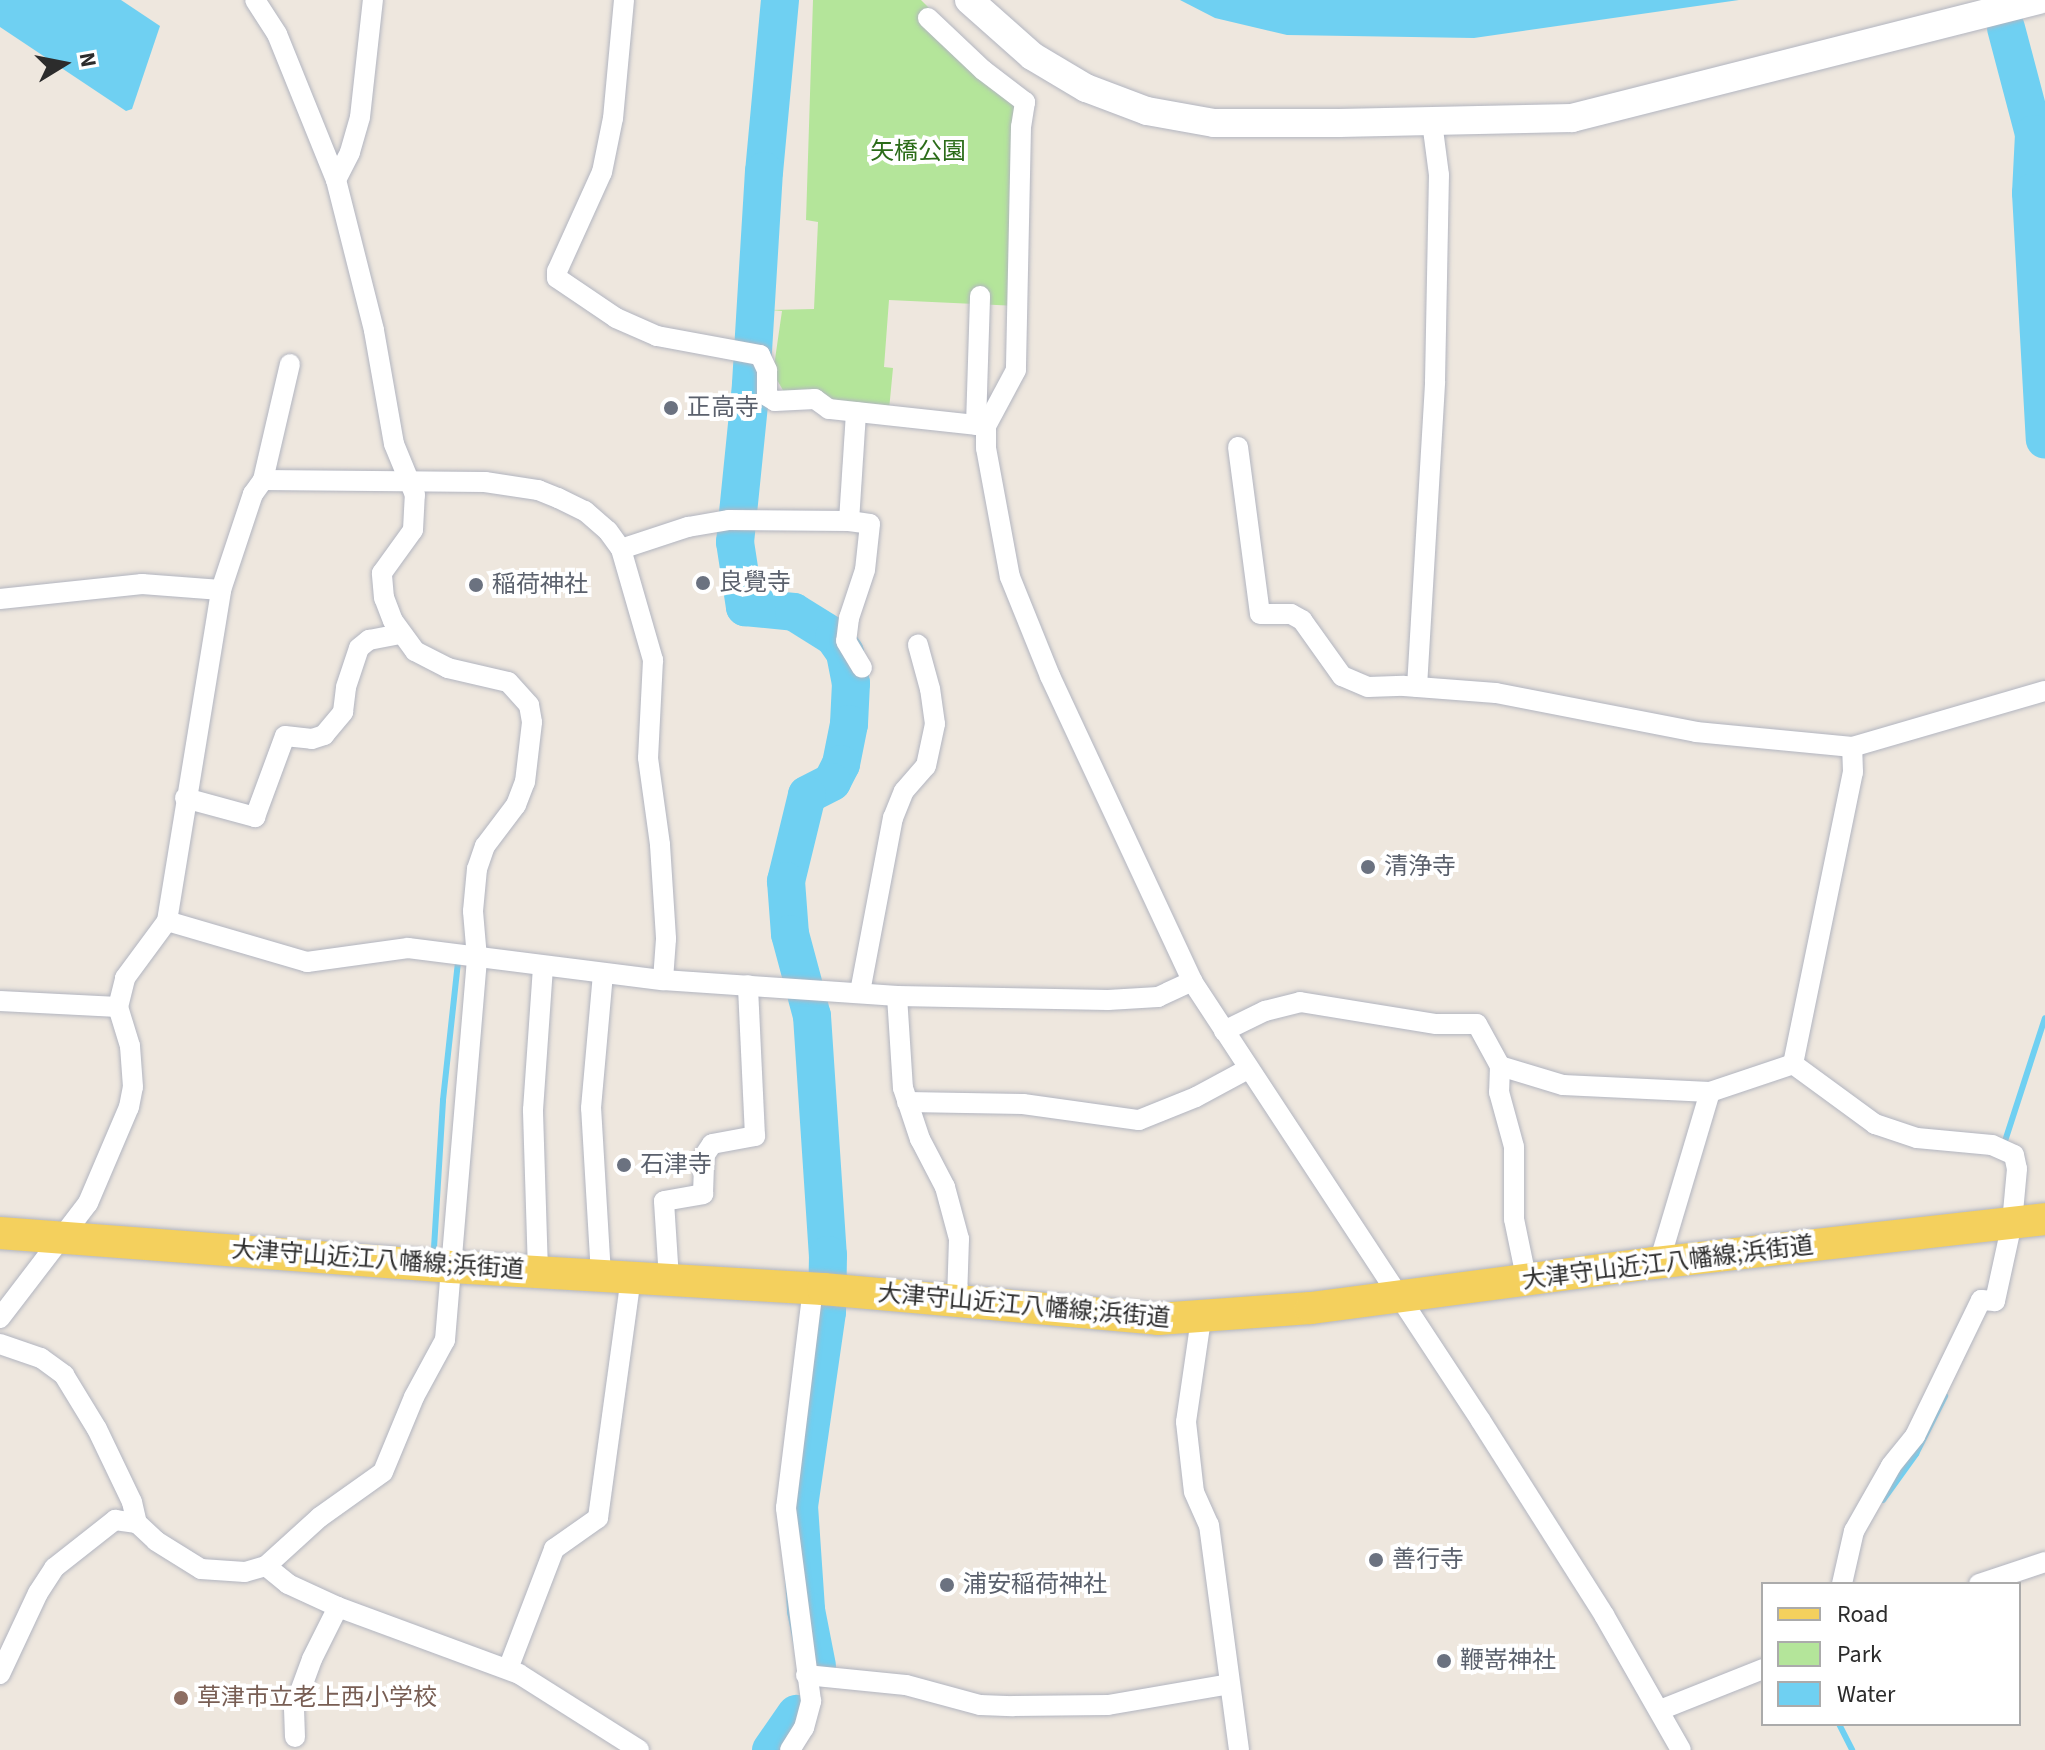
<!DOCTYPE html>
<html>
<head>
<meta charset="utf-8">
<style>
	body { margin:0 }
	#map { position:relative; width:2045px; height:1750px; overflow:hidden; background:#eee7de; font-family:"Source Sans 3","Noto Sans JP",sans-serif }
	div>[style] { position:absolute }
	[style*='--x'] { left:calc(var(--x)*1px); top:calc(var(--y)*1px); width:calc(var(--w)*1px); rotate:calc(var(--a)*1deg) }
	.green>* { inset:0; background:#b4e59a }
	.water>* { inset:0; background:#6fd0f2 }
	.stream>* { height:6px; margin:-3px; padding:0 3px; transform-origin:3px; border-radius:3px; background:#6fd0f2 }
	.river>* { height:38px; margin:-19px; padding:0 19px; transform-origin:19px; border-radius:19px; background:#6fd0f2 }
	.roads { filter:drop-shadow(0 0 2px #b2b5c0) drop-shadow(0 0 2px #b2b5c0) }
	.street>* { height:20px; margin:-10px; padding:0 10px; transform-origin:10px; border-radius:10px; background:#fff }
	.secondary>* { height:28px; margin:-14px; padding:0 14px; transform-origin:14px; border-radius:14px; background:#fff }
	.primary>* { height:32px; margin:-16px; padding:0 16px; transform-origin:16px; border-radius:16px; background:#f4d05d }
	.dots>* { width:22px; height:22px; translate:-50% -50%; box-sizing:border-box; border:4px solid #fff; border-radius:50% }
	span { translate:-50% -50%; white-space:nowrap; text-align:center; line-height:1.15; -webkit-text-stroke:8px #fff; paint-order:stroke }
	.park-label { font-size:24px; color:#2b6c19 }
	.worship-label { font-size:24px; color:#5b616d }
	.left { translate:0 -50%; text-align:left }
	.street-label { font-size:24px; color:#2c2c2c }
	.education-label { font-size:24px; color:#785e54 }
	.legend { position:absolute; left:1761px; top:1582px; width:260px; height:144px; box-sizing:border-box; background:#fff; border:2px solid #ababab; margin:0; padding:10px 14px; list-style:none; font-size:24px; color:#2c2c2c }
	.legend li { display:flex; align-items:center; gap:16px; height:40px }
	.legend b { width:40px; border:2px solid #ababab }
	.north { position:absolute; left:24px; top:24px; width:80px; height:80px; -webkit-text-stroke:6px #fff; paint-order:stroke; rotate:80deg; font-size:22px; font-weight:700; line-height:32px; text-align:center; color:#2c2c2c }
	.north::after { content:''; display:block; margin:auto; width:28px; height:36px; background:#2c2c2c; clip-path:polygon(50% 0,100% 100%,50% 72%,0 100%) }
</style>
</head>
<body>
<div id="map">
	<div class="green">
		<i style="clip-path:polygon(813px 0,921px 0,977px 56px,1031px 96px,1020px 306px,889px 300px,884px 367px,893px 368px,889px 410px,784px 392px,773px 373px,782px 311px,770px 310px,814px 309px,818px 222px,806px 220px)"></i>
	</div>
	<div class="water">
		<i style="clip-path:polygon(0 0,121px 0,160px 26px,132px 109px,126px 111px,0 27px)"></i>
		<i style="clip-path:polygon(1180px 0,1739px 0,1474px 38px,1287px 35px,1215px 18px)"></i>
	</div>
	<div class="stream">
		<i style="--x:2005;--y:1141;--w:129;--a:-72"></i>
		<i style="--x:434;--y:1248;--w:148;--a:-86.5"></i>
		<i style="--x:443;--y:1100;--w:140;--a:-83.8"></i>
		<i style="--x:1883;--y:1500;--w:57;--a:-54.3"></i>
		<i style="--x:1916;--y:1454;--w:65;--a:-63.4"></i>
		<i style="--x:1839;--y:1724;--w:29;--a:63"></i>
	</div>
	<div class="river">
		<i style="--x:780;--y:0;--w:172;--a:95.3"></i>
		<i style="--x:764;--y:171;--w:214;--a:93.5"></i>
		<i style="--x:751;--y:385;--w:158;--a:95.8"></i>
		<i style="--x:735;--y:542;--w:66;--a:81.3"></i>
		<i style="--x:745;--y:607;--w:49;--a:5.8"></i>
		<i style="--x:794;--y:612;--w:47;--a:32"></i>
		<i style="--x:834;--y:637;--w:19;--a:55"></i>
		<i style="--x:845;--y:653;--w:31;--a:79"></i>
		<i style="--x:851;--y:683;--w:41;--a:92.8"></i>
		<i style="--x:849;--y:724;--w:41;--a:101.3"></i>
		<i style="--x:841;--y:764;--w:20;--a:117"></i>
		<i style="--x:832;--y:782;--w:28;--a:153"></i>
		<i style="--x:807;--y:795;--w:89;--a:103.7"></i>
		<i style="--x:786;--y:881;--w:53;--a:85.7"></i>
		<i style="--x:790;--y:934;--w:85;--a:75"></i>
		<i style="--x:812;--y:1016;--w:240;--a:86.2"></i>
		<i style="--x:828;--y:1255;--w:57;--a:91"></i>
		<i style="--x:827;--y:1312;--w:196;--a:98.2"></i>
		<i style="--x:799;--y:1506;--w:104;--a:86.1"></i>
		<i style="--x:806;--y:1610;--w:57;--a:78.9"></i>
		<i style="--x:2006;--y:28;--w:110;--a:75.2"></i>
		<i style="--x:2034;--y:134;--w:59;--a:92.9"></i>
		<i style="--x:2031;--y:193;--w:247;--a:86.8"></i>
		<i style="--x:771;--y:1750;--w:44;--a:-55.2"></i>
	</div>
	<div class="roads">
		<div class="street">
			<i style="--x:624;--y:0;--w:119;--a:95.3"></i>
			<i style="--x:613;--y:118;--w:55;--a:101.5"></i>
			<i style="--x:602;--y:172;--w:109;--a:114.4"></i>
			<i style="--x:557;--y:271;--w:7;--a:90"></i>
			<i style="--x:557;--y:278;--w:71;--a:34.1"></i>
			<i style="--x:616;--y:318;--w:45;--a:23.7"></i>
			<i style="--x:657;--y:336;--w:105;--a:10.5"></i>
			<i style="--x:760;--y:355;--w:17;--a:65"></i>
			<i style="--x:767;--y:370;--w:26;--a:90"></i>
			<i style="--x:767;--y:396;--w:9;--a:32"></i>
			<i style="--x:775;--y:401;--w:40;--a:-2.9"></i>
			<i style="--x:815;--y:399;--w:17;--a:36"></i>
			<i style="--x:829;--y:409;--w:158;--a:6.2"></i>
			<i style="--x:928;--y:18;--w:76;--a:43.4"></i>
			<i style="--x:983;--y:70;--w:53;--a:37.3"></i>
			<i style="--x:1025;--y:102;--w:25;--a:99"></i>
			<i style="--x:1021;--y:127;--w:243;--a:91.2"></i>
			<i style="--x:1016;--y:370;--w:64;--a:118.2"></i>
			<i style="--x:986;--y:426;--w:22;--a:90"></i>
			<i style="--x:986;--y:448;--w:131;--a:79.5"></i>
			<i style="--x:1010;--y:577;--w:107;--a:68"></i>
			<i style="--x:1050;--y:676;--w:336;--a:65"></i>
			<i style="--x:1192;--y:981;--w:526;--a:56.7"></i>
			<i style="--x:1481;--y:1421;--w:230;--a:57.6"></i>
			<i style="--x:1604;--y:1615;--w:155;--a:60.3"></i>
			<i style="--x:336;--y:180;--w:31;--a:-63"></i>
			<i style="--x:350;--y:152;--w:36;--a:-74"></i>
			<i style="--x:360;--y:117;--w:118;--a:-83.7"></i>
			<i style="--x:976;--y:425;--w:129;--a:-88.2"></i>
			<i style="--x:1238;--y:447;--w:168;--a:82.5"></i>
			<i style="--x:1260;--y:614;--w:31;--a:0"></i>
			<i style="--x:1291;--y:614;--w:13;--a:29"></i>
			<i style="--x:1302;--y:620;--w:69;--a:54.5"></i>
			<i style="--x:1342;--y:676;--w:28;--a:23"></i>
			<i style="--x:1368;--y:687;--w:36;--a:-2"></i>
			<i style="--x:1404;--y:686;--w:92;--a:4.4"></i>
			<i style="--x:1496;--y:693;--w:204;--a:11"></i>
			<i style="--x:1696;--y:732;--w:157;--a:5.5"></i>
			<i style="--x:1852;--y:747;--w:201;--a:-16.2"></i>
			<i style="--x:263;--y:480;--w:119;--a:-76.9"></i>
			<i style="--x:849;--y:521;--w:109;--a:-86.3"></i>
			<i style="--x:621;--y:549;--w:71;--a:-18.2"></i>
			<i style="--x:688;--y:527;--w:42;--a:-9.7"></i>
			<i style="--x:729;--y:520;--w:120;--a:0.5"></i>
			<i style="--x:849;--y:521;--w:21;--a:8"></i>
			<i style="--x:870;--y:524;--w:46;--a:96.2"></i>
			<i style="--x:865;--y:570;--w:51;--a:108.4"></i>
			<i style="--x:849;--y:618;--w:23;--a:97"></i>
			<i style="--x:846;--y:641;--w:31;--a:59"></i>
			<i style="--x:0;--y:599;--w:143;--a:-6"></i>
			<i style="--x:142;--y:584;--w:79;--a:4.3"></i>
			<i style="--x:1417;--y:687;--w:306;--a:-86.6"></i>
			<i style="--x:1435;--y:382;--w:207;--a:-88.9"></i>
			<i style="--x:1439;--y:175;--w:53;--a:-97.5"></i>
			<i style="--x:185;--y:798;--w:73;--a:15.2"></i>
			<i style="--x:255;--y:817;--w:86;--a:-69.7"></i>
			<i style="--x:285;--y:736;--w:27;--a:6"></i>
			<i style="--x:312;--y:739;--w:13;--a:-18"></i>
			<i style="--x:324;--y:735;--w:30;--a:-50"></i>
			<i style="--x:343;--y:712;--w:25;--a:-83"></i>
			<i style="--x:346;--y:687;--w:41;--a:-71.6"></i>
			<i style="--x:359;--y:648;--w:13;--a:-39"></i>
			<i style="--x:369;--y:640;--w:33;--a:-11"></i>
			<i style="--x:167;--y:921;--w:146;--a:16.3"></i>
			<i style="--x:307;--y:962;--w:102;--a:-7.9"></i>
			<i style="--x:408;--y:948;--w:257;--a:7.2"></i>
			<i style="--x:663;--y:980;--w:235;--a:3.9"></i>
			<i style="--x:897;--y:996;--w:211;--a:1.1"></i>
			<i style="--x:1108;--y:1000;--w:50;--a:-3.4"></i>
			<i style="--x:1158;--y:997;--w:38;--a:-25"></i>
			<i style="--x:860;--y:992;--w:177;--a:-79.3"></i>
			<i style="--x:893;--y:818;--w:29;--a:-68"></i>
			<i style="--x:904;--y:791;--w:33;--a:-49"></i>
			<i style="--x:926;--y:766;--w:43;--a:-77.9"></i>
			<i style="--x:935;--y:724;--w:35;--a:-98"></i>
			<i style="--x:930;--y:689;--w:46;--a:-105.3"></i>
			<i style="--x:897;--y:996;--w:92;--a:86.3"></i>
			<i style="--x:903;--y:1088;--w:54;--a:71.6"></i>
			<i style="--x:920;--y:1139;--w:54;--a:62.5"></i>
			<i style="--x:945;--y:1187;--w:54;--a:74.9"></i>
			<i style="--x:959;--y:1239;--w:61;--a:91.9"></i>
			<i style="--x:0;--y:1001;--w:118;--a:2.9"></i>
			<i style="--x:1224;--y:1031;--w:46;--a:-26"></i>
			<i style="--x:1265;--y:1011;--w:36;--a:-14"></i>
			<i style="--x:1300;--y:1002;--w:138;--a:9.2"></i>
			<i style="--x:1436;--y:1024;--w:41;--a:0"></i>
			<i style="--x:1477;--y:1024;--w:48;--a:61.3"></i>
			<i style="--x:1500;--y:1066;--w:66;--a:16.8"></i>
			<i style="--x:1563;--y:1085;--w:147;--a:2.7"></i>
			<i style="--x:1710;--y:1092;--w:88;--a:-18.6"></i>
			<i style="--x:1793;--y:1064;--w:298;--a:-78.4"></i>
			<i style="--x:1853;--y:772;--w:25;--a:-92"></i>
			<i style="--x:1793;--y:1064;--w:102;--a:36.2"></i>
			<i style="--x:1875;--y:1124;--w:44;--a:18.4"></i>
			<i style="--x:1917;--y:1138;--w:75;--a:5.3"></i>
			<i style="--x:1992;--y:1145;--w:24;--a:24"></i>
			<i style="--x:2014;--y:1155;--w:14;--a:78"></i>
			<i style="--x:2017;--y:1169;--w:54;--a:95.3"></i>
			<i style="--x:2012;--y:1223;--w:80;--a:102.3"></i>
			<i style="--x:1995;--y:1301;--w:14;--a:-176"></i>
			<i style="--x:1981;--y:1300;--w:151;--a:115.9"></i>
			<i style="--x:1915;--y:1436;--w:38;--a:129"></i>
			<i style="--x:1891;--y:1466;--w:75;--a:119.6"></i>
			<i style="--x:1854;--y:1531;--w:54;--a:102.8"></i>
			<i style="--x:1500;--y:1066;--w:26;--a:92"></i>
			<i style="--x:1499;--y:1092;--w:57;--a:74.7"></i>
			<i style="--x:1514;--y:1147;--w:72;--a:90"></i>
			<i style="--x:1514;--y:1219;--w:64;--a:78.3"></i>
			<i style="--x:907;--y:1102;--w:116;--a:1"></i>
			<i style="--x:1023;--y:1104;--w:117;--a:7.9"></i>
			<i style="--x:1139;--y:1120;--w:61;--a:-22"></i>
			<i style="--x:1196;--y:1097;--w:59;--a:-28.3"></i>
			<i style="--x:1659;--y:1263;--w:178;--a:-73.4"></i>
			<i style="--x:538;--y:1271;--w:161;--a:-91.8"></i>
			<i style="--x:533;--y:1110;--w:144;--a:-86"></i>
			<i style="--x:601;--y:1275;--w:167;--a:-93.4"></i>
			<i style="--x:591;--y:1108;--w:135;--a:-84.9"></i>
			<i style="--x:669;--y:1279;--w:78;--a:-93.7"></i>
			<i style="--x:664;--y:1201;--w:40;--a:-10"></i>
			<i style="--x:703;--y:1194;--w:38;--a:-88"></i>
			<i style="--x:704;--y:1156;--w:14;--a:-56"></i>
			<i style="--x:712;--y:1144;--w:44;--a:-10.5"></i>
			<i style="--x:755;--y:1136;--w:151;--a:-92.7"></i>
			<i style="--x:0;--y:1318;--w:145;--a:-52.6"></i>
			<i style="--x:88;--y:1203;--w:104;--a:-66.9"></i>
			<i style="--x:129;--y:1107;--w:20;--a:-79"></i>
			<i style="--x:133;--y:1087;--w:41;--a:-94.2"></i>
			<i style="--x:130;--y:1046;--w:41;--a:-107.1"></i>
			<i style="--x:118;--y:1007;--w:30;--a:-76"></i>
			<i style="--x:125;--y:978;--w:71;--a:-53.6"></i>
			<i style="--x:167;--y:921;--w:335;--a:-80.7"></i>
			<i style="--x:221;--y:590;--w:101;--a:-71.6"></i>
			<i style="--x:253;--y:494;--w:17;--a:-54"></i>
			<i style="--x:263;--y:480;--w:222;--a:0.5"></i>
			<i style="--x:485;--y:482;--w:54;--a:8.6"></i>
			<i style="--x:538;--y:490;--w:22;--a:22"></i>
			<i style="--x:558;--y:498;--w:30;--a:26"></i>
			<i style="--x:585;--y:511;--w:30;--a:41"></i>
			<i style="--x:608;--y:531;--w:22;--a:54"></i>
			<i style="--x:621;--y:549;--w:116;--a:73.9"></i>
			<i style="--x:653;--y:660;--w:98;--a:92.9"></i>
			<i style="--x:648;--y:758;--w:88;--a:82.1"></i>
			<i style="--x:660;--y:845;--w:94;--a:86.3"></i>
			<i style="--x:666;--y:939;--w:41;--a:94.2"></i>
			<i style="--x:1201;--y:1319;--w:104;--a:98.3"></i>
			<i style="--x:1186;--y:1422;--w:70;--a:83.5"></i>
			<i style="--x:1194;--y:1492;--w:36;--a:66"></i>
			<i style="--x:1209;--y:1525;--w:227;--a:82.4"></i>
			<i style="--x:0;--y:1344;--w:43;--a:18.9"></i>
			<i style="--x:41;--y:1358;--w:29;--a:36"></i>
			<i style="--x:64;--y:1375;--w:63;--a:58.6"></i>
			<i style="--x:97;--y:1429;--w:81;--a:64.4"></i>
			<i style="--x:132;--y:1502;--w:22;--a:77"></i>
			<i style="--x:266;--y:1566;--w:28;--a:39"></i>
			<i style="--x:288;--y:1584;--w:55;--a:24.7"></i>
			<i style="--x:338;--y:1607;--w:193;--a:20.3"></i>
			<i style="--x:519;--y:1674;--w:142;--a:32.3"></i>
			<i style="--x:1979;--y:1584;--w:70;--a:-18.4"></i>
			<i style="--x:508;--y:1669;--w:129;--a:-69"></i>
			<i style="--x:554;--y:1549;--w:54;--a:-35.2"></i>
			<i style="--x:598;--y:1518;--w:243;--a:-82.2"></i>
			<i style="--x:0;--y:1674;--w:89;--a:-64.9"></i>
			<i style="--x:38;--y:1593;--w:30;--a:-57"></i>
			<i style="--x:54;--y:1568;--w:78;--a:-38.2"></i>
			<i style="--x:115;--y:1520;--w:22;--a:8"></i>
			<i style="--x:137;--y:1523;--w:26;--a:43"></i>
			<i style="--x:156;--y:1541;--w:53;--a:31.9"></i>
			<i style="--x:201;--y:1569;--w:44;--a:3.9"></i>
			<i style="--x:245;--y:1572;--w:22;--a:-16"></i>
			<i style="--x:266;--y:1566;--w:73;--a:-42.2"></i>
			<i style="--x:320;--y:1517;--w:77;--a:-35.5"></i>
			<i style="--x:383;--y:1472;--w:81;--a:-67.5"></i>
			<i style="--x:414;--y:1397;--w:65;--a:-61.5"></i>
			<i style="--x:445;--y:1340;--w:383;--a:-85.2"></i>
			<i style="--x:477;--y:958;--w:47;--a:-94.9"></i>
			<i style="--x:473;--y:911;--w:42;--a:-84.6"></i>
			<i style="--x:477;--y:869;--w:24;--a:-71"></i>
			<i style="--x:485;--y:846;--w:51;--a:-52.9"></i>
			<i style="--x:516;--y:805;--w:25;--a:-69"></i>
			<i style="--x:525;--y:782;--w:60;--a:-83.3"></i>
			<i style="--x:532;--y:722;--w:17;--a:-100"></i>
			<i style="--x:529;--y:705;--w:31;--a:-132"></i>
			<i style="--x:508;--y:682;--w:62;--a:-166.9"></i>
			<i style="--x:448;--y:668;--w:37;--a:-153"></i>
			<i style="--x:415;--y:651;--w:37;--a:-126"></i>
			<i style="--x:393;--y:621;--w:25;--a:-111"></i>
			<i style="--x:384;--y:598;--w:25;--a:-95"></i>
			<i style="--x:382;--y:573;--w:53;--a:-54.2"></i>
			<i style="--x:413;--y:530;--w:35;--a:-87"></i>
			<i style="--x:415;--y:495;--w:55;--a:-112.4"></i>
			<i style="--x:394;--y:444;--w:116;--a:-100"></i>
			<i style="--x:374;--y:330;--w:155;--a:-104.2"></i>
			<i style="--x:336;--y:180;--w:157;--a:-112"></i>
			<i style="--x:277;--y:34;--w:40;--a:-122.9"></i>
			<i style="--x:806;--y:1675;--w:100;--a:5.7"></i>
			<i style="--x:906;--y:1685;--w:77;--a:15.1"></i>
			<i style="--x:980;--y:1705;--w:33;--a:2"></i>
			<i style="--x:1013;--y:1706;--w:95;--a:-0.6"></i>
			<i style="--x:1108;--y:1705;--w:123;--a:-9.8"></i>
			<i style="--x:1660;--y:1710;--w:111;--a:-21.7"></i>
			<i style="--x:295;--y:1737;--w:29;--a:-92"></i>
			<i style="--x:294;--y:1708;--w:52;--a:-69.8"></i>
			<i style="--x:312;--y:1659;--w:58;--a:-63.4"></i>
			<i style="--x:790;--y:1750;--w:26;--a:-58"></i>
			<i style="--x:804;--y:1728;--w:28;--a:-75"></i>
			<i style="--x:811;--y:1701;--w:195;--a:-97.4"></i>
			<i style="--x:786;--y:1508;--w:221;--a:-83"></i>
		</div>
		<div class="secondary">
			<i style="--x:969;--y:0;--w:84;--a:41.6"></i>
			<i style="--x:1032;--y:56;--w:63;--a:30.7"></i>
			<i style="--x:1086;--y:88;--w:65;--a:20.7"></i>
			<i style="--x:1147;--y:111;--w:68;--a:10.2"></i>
			<i style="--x:1214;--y:123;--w:125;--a:0"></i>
			<i style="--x:1339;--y:123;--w:233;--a:-1.2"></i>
			<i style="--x:1572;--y:118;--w:482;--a:-14.2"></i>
		</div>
		<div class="primary">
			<i style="--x:0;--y:1233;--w:452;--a:4.3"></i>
			<i style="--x:451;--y:1267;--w:373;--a:3.4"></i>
			<i style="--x:823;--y:1289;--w:336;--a:5.1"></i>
			<i style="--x:1158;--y:1319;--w:153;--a:-4.1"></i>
			<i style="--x:1311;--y:1308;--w:346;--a:-7.5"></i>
			<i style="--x:1654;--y:1263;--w:393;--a:-6.4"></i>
		</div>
	</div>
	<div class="dots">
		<i style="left:671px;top:408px;background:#6b7280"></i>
		<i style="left:703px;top:583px;background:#6b7280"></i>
		<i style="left:476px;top:585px;background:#6b7280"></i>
		<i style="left:1368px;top:867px;background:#6b7280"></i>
		<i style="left:624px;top:1165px;background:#6b7280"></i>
		<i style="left:1376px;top:1560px;background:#6b7280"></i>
		<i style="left:947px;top:1585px;background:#6b7280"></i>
		<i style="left:1444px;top:1661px;background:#6b7280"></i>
		<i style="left:181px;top:1698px;background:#8d6e63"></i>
	</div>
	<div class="park-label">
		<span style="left:918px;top:152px">矢橋公園</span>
	</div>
	<div class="worship-label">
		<span class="left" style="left:687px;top:408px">正高寺</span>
		<span class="left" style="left:719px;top:583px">良覺寺</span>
		<span class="left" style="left:492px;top:585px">稲荷神社</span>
		<span class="left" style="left:1384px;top:867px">清浄寺</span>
		<span class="left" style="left:640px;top:1165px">石津寺</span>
		<span class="left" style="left:1392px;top:1560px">善行寺</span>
		<span class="left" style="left:963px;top:1585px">浦安稲荷神社</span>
		<span class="left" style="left:1460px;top:1661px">鞭嵜神社</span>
	</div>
	<div class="street-label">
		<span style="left:378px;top:1260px;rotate:4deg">大津守山近江八幡線;浜街道</span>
		<span style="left:1668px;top:1263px;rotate:-7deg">大津守山近江八幡線;浜街道</span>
		<span style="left:1024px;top:1306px;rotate:5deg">大津守山近江八幡線;浜街道</span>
	</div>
	<div class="education-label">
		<span class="left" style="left:197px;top:1698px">草津市立老上西小学校</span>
	</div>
	<ul class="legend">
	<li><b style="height:10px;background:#f4d05d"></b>Road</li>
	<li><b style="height:22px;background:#b4e59a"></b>Park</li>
	<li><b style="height:22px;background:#6fd0f2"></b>Water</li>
	</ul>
	<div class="north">N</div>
</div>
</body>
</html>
